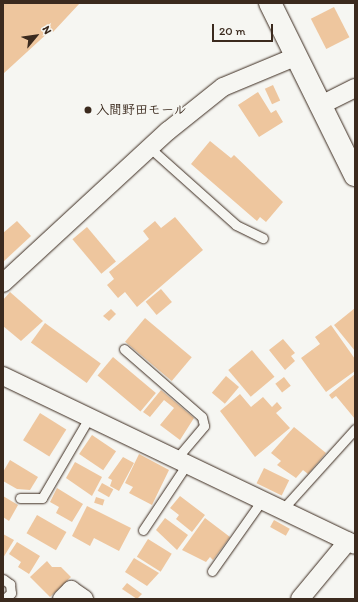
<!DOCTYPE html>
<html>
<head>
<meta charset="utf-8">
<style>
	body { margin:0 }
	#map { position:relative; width:358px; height:602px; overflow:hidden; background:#f6f6f2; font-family:Itim,"Klee One",sans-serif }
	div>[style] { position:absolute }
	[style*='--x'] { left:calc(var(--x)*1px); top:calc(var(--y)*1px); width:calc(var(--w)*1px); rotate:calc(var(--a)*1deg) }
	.building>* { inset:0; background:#eec69e; transform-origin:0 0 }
	.roads { filter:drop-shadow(0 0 1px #3b2a1e) drop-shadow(0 0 1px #3b2a1e) }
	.lane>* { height:9px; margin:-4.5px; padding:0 4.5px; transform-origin:4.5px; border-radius:4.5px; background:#f6f6f2 }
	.street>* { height:18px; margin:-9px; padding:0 9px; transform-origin:9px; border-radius:9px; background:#f6f6f2 }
	.secondary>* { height:22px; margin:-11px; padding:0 11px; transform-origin:11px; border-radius:11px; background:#f6f6f2 }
	.dots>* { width:11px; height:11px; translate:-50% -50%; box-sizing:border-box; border:2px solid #f6f6f2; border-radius:50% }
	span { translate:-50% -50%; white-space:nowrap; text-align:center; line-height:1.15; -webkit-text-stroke:3.5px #f6f6f2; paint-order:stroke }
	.poi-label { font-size:13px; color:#3b2a1e; font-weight:700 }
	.left { translate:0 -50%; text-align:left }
	.frame { position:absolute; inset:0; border:4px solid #3b2a1e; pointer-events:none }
	.north { position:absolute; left:16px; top:16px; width:40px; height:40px; -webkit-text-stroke:3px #f6f6f2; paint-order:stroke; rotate:61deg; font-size:11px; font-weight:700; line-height:16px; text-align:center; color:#3b2a1e }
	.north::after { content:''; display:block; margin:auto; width:14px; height:18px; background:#3b2a1e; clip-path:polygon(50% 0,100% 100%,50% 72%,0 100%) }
	.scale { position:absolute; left:212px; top:24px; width:61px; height:18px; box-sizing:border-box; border:2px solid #3b2a1e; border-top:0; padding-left:5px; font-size:12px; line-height:14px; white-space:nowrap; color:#3b2a1e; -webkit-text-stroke:3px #f6f6f2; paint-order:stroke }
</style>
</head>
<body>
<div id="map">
	<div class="building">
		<i style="clip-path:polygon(3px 3px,80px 3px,53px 32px,51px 30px,3px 74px)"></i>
		<i style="left:334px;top:7px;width:34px;height:26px;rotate:63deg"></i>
		<i style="left:273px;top:85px;width:17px;height:9px;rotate:65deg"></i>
		<i style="clip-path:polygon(258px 92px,271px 113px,276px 110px,283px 122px,259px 137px,238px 105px)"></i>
		<i style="clip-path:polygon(210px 141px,231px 158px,234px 155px,283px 202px,266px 222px,260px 217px,257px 221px,191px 164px)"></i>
		<i style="clip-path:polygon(175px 217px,203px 250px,137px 307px,125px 292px,118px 298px,107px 285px,114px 279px,109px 272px,149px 239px,143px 231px,155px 221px,161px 228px)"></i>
		<i style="clip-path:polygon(17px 221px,31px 236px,3px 262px,3px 233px)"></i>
		<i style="left:87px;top:227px;width:45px;height:19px;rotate:50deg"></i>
		<i style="left:161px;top:289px;width:17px;height:20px;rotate:50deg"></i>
		<i style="clip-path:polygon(10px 292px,43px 321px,21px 341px,3px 326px,3px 300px)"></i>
		<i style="clip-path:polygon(355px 308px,355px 351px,334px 325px)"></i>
		<i style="clip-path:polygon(111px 309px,116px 314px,109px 321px,103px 316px)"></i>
		<i style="left:145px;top:318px;width:61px;height:31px;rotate:40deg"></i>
		<i style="left:45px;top:323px;width:69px;height:24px;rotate:36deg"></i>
		<i style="clip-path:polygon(331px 325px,355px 359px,355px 371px,326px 392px,301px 358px,320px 344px,315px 337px)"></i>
		<i style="clip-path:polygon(283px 339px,295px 353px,291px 356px,295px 361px,285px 370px,269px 350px)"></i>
		<i style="left:252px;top:350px;width:35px;height:31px;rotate:50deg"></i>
		<i style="left:113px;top:357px;width:56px;height:24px;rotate:40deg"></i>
		<i style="clip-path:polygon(355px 374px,355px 419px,336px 396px,332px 399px,329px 395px)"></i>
		<i style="left:226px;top:376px;width:17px;height:22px;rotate:40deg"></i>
		<i style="left:284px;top:377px;width:11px;height:11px;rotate:52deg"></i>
		<i style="clip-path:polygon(161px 390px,194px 418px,180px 440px,160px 425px,174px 408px,164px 400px,150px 417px,143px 412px)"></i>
		<i style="clip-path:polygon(240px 394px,251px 407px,263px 397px,272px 407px,277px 402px,282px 408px,276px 413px,290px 428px,255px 457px,220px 411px)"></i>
		<i style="left:40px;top:413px;width:31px;height:32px;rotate:32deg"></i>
		<i style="clip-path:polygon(294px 427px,326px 453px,308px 474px,303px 470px,296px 478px,277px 465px,281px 461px,271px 453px)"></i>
		<i style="left:92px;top:435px;width:29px;height:23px;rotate:34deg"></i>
		<i style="clip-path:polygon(139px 454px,169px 470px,152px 505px,129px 493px,133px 487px,125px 483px)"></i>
		<i style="clip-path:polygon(123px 457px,134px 463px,119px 491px,110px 486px,112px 480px,108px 478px)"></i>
		<i style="clip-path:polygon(10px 460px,38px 477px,30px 490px,17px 489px,3px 481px,3px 472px)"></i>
		<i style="clip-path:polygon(75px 462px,102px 477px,92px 496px,66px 478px)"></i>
		<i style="left:264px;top:468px;width:28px;height:17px;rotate:26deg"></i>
		<i style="left:102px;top:483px;width:13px;height:9px;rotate:29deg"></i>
		<i style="clip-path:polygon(57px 488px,83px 504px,72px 522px,56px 513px,59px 507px,50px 502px)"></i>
		<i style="clip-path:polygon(3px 496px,18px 505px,9px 521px,3px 517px)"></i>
		<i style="clip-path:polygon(180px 496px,205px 515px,192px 532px,176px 519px,179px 515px,170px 508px)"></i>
		<i style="left:96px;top:497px;width:9px;height:6px;rotate:18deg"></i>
		<i style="clip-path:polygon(87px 506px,131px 528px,119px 551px,94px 538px,90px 546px,72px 536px)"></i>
		<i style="left:37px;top:515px;width:34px;height:21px;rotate:30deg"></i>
		<i style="clip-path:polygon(165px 518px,188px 535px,177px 550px,156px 530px)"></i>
		<i style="clip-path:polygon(205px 518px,230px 537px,213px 560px,210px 557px,206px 562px,182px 550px)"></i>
		<i style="left:274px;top:520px;width:18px;height:8px;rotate:29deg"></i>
		<i style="clip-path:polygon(3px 534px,14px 540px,3px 558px)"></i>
		<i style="left:148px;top:539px;width:28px;height:21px;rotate:32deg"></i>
		<i style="clip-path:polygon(17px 542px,40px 556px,29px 574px,18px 567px,21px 562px,9px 554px)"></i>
		<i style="clip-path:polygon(134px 558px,159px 573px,147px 586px,125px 572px)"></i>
		<i style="clip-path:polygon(47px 561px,52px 567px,61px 567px,71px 577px,50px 597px,30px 577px)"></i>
		<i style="clip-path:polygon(127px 583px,142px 594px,137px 599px,122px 589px)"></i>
	</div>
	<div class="roads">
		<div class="lane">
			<i style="--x:150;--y:148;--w:115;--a:41.8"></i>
			<i style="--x:236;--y:225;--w:30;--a:26"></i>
			<i style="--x:124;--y:349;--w:103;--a:41.1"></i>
			<i style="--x:202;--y:417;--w:9;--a:77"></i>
			<i style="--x:204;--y:426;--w:43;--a:130.3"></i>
			<i style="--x:20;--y:498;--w:22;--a:0"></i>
			<i style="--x:42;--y:498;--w:93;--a:-59.6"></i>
			<i style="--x:282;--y:510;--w:109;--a:-48"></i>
			<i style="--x:143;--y:530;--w:79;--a:-56.3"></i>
			<i style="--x:212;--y:571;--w:87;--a:-54.8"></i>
			<i style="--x:3;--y:579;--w:9;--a:36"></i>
			<i style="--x:10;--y:584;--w:9;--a:84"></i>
			<i style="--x:11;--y:593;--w:9;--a:139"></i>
		</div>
		<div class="street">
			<i style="--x:319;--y:106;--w:40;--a:-26.6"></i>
			<i style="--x:3;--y:283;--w:224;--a:-42.7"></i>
			<i style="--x:168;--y:131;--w:70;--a:-38.7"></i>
			<i style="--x:223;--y:87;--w:78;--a:-22.6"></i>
			<i style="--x:3;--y:376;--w:390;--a:25.6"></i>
			<i style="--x:62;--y:599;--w:13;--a:-45"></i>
			<i style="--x:71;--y:590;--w:16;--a:35"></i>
			<i style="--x:300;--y:599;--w:75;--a:-50.4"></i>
		</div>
		<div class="secondary">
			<i style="--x:270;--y:3;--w:192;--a:63.7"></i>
		</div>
	</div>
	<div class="dots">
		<i style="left:88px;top:110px;background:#3b2a1e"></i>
	</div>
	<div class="poi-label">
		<span class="left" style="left:96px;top:110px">入間野田モール</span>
	</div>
	<div class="frame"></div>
	<div class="north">N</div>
	<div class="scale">20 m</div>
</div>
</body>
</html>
